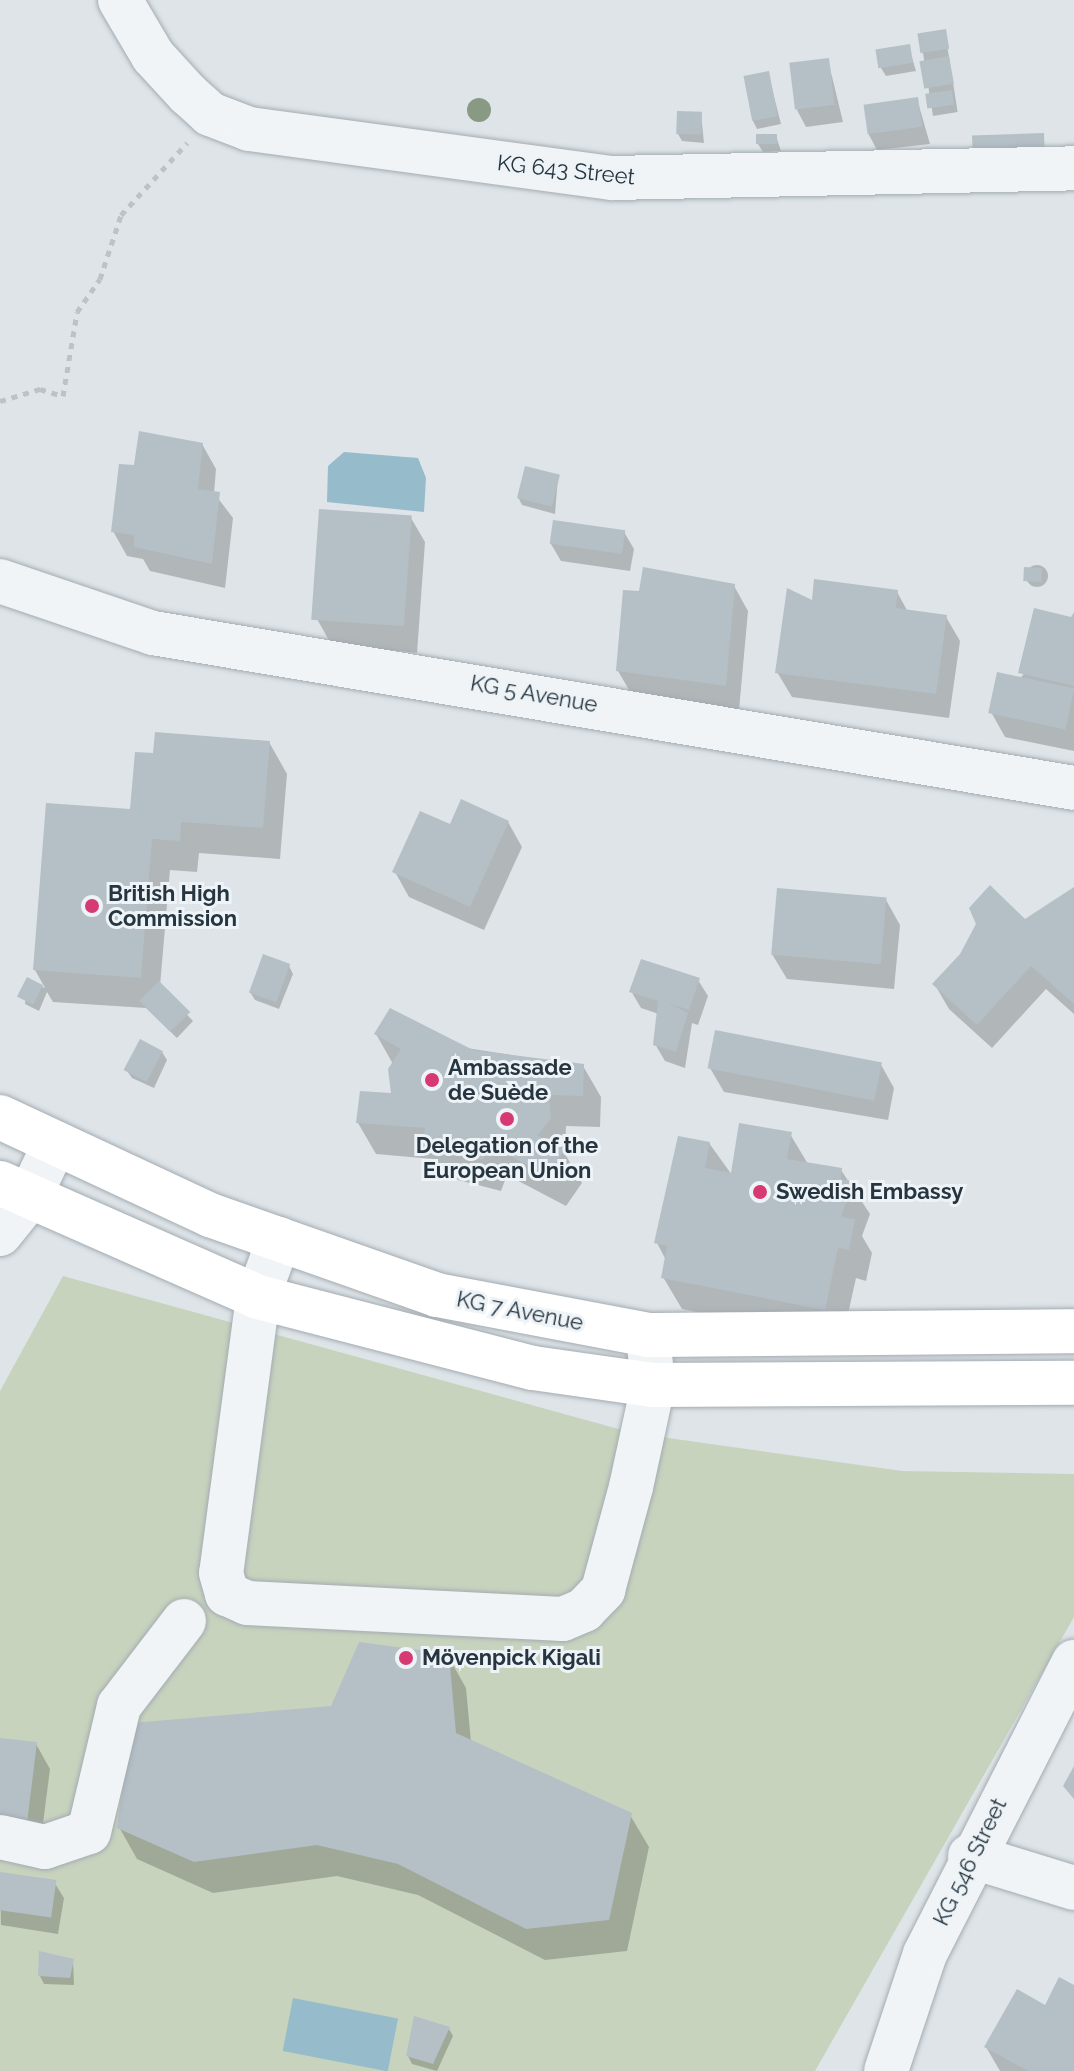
<!DOCTYPE html>
<html>
<head>
<meta charset="utf-8">
<style>
	body { margin:0 }
	#map { position:relative; width:1074px; height:2071px; overflow:hidden; background:#dee4e8; font-family:Raleway,sans-serif }
	div>[style] { position:absolute }
	[style*='--x'] { left:calc(var(--x)*1px); top:calc(var(--y)*1px); width:calc(var(--w)*1px); rotate:calc(var(--a)*1deg) }
	.green>* { inset:0; background:#c8d3be }
	.water>* { inset:0; background:#96bbcb; transform-origin:0 0 }
	.shadow>* { inset:0; background:#0003; transform-origin:0 0 }
	.round { border-radius:50% }
	.building>* { inset:0; background:#b5bfc6; transform-origin:0 0 }
	.path>* { height:5px; margin-top:-2.5px; transform-origin:0; background:repeating-linear-gradient(90deg,#bcc2c7 0 6px,transparent 0 12px) }
	.roads { filter:drop-shadow(0 0 2px #a3acb2) drop-shadow(0 0 2px #a3acb2) }
	.minor>* { height:44px; margin:-22px; padding:0 22px; transform-origin:22px; border-radius:22px; background:#f1f4f6 }
	.major>* { height:44px; margin:-22px; padding:0 22px; transform-origin:22px; border-radius:22px; background:#fff }
	.trees>* { width:24px; height:24px; margin:-12px; border-radius:50%; background:#899a84 }
	.dots>* { width:22px; height:22px; translate:-50% -50%; box-sizing:border-box; border:4px solid #edf3f6; border-radius:50% }
	span { translate:-50% -50%; white-space:nowrap; text-align:center; line-height:1.15; -webkit-text-stroke:6px #edf3f6; paint-order:stroke }
	.street-label { font-size:22px; color:#263540 }
	.poi-label { font-size:22px; color:#263540; font-weight:700 }
	.left { translate:0 -50%; text-align:left }
</style>
</head>
<body>
<div id="map">
	<div class="green">
		<i style="clip-path:polygon(63px 1276px,633px 1433px,902px 1471px,1074px 1474px,1074px 1617px,815px 2071px,0 2071px,0 1391px)"></i>
	</div>
	<div class="water">
		<i style="clip-path:polygon(344px 452px,418px 458px,426px 478px,424px 512px,327px 502px,328px 466px)"></i>
		<i style="left:293px;top:1998px;width:107px;height:54px;rotate:11deg"></i>
	</div>
	<div class="shadow">
		<i style="left:945px;top:32px;width:81px;height:25px;rotate:81deg"></i>
		<i style="clip-path:polygon(909px 47px,916px 71px,886px 76px,881px 68px)"></i>
		<i style="clip-path:polygon(828px 60px,843px 122px,806px 127px,797px 110px)"></i>
		<i style="clip-path:polygon(768px 73px,781px 124px,757px 129px,753px 121px)"></i>
		<i style="clip-path:polygon(917px 99px,930px 144px,877px 150px,868px 133px)"></i>
		<i style="clip-path:polygon(701px 114px,704px 143px,682px 141px,678px 134px)"></i>
		<i style="clip-path:polygon(776px 136px,781px 151px,763px 152px,758px 144px)"></i>
		<i style="clip-path:polygon(202px 444px,216px 469px,214px 493px,233px 518px,225px 588px,150px 571px,143px 559px,127px 556px,113px 531px,135px 467px)"></i>
		<i style="clip-path:polygon(558px 477px,555px 514px,522px 505px,518px 497px)"></i>
		<i style="clip-path:polygon(411px 518px,425px 542px,417px 653px,331px 644px,317px 619px)"></i>
		<i style="clip-path:polygon(624px 532px,634px 549px,630px 571px,561px 561px,551px 544px)"></i>
		<i class="round" style="left:1026px;top:565px;width:22px;height:22px"></i>
		<i style="clip-path:polygon(734px 586px,748px 611px,739px 710px,632px 695px,618px 671px)"></i>
		<i style="clip-path:polygon(897px 592px,908px 612px,946px 617px,960px 641px,949px 718px,792px 697px,777px 672px,813px 603px)"></i>
		<i style="clip-path:polygon(1074px 616px,1074px 751px,1005px 737px,991px 712px)"></i>
		<i style="clip-path:polygon(269px 742px,287px 774px,280px 859px,199px 853px,197px 872px,170px 870px,160px 986px,193px 1021px,177px 1038px,146px 1008px,53px 1002px,47px 992px,39px 1011px,25px 1004px,28px 980px,45px 988px,35px 970px,132px 811px)"></i>
		<i style="clip-path:polygon(508px 822px,522px 847px,484px 930px,409px 897px,395px 872px,450px 827px)"></i>
		<i style="clip-path:polygon(1074px 889px,1074px 1014px,1046px 989px,992px 1048px,949px 1009px,935px 985px)"></i>
		<i style="clip-path:polygon(886px 900px,900px 925px,894px 989px,787px 979px,772px 954px)"></i>
		<i style="clip-path:polygon(289px 966px,293px 974px,279px 1009px,255px 1000px,250px 992px)"></i>
		<i style="clip-path:polygon(698px 980px,708px 996px,698px 1025px,692px 1023px,685px 1068px,665px 1061px,655px 1044px,659px 1014px,641px 1008px,631px 991px)"></i>
		<i style="clip-path:polygon(376px 1034px,583px 1066px,601px 1097px,600px 1127px,566px 1126px,565px 1154px,582px 1183px,566px 1206px,507px 1175px,501px 1191px,443px 1176px,433px 1159px,376px 1154px,358px 1123px,394px 1095px,393px 1064px)"></i>
		<i style="clip-path:polygon(162px 1052px,167px 1060px,154px 1088px,132px 1078px,127px 1071px)"></i>
		<i style="clip-path:polygon(880px 1063px,894px 1088px,888px 1120px,724px 1092px,710px 1068px)"></i>
		<i style="clip-path:polygon(790px 1134px,808px 1164px,841px 1170px,870px 1214px,862px 1236px,872px 1253px,866px 1281px,856px 1278px,842px 1341px,682px 1309px,663px 1277px,666px 1260px,657px 1243px,709px 1143px,732px 1175px)"></i>
		<i style="clip-path:polygon(448px 1656px,466px 1688px,471px 1742px,630px 1815px,649px 1847px,627px 1951px,545px 1960px,418px 1895px,337px 1876px,213px 1893px,137px 1859px,119px 1827px,332px 1708px)"></i>
		<i style="clip-path:polygon(0 1740px,36px 1744px,50px 1769px,40px 1847px,0 1842px)"></i>
		<i style="clip-path:polygon(0 1874px,54px 1882px,64px 1898px,58px 1934px,1px 1925px)"></i>
		<i style="clip-path:polygon(73px 1961px,74px 1985px,44px 1984px,40px 1976px)"></i>
		<i style="clip-path:polygon(1074px 1988px,1074px 2071px,1000px 2071px,986px 2047px)"></i>
		<i style="clip-path:polygon(449px 2029px,453px 2036px,437px 2071px,412px 2064px,408px 2056px)"></i>
	</div>
	<div class="building">
		<i style="left:946px;top:29px;width:20px;height:29px;rotate:81deg"></i>
		<i style="left:910px;top:44px;width:19px;height:35px;rotate:81deg"></i>
		<i style="left:949px;top:56px;width:28px;height:30px;rotate:80deg"></i>
		<i style="left:829px;top:58px;width:47px;height:40px;rotate:83deg"></i>
		<i style="left:769px;top:71px;width:46px;height:26px;rotate:79deg"></i>
		<i style="left:952px;top:90px;width:15px;height:27px;rotate:82deg"></i>
		<i style="left:918px;top:97px;width:30px;height:55px;rotate:82deg"></i>
		<i style="left:677px;top:111px;width:25px;height:23px;rotate:2deg"></i>
		<i style="left:1044px;top:133px;width:24px;height:72px;rotate:88deg"></i>
		<i style="left:777px;top:134px;width:10px;height:21px;rotate:90deg"></i>
		<i style="clip-path:polygon(139px 431px,203px 443px,198px 489px,220px 492px,212px 564px,134px 547px,134px 535px,111px 532px,119px 464px,134px 465px)"></i>
		<i style="left:525px;top:466px;width:36px;height:33px;rotate:14deg"></i>
		<i style="left:319px;top:509px;width:93px;height:111px;rotate:4deg"></i>
		<i style="left:553px;top:520px;width:73px;height:24px;rotate:8deg"></i>
		<i style="clip-path:polygon(643px 567px,735px 584px,726px 686px,616px 671px,623px 590px,639px 591px)"></i>
		<i style="left:1024px;top:567px;width:18px;height:14px;rotate:3deg"></i>
		<i style="clip-path:polygon(814px 579px,898px 590px,896px 608px,947px 615px,936px 694px,775px 673px,787px 588px,812px 600px)"></i>
		<i style="clip-path:polygon(1034px 608px,1071px 617px,1074px 612px,1074px 686px,1018px 673px)"></i>
		<i style="left:997px;top:672px;width:79px;height:42px;rotate:12deg"></i>
		<i style="clip-path:polygon(155px 732px,270px 741px,263px 828px,181px 822px,180px 841px,152px 839px,141px 978px,33px 970px,46px 803px,130px 809px,135px 752px,153px 753px)"></i>
		<i style="clip-path:polygon(461px 799px,509px 821px,470px 907px,392px 872px,420px 811px,450px 824px)"></i>
		<i style="clip-path:polygon(990px 885px,1025px 919px,1074px 887px,1074px 1004px,1031px 966px,977px 1025px,932px 984px,960px 954px,976px 924px,969px 908px)"></i>
		<i style="left:777px;top:888px;width:110px;height:67px;rotate:5deg"></i>
		<i style="left:263px;top:954px;width:29px;height:41px;rotate:20deg"></i>
		<i style="clip-path:polygon(641px 959px,700px 978px,689px 1010px,668px 1003px,688px 1013px,676px 1052px,653px 1045px,658px 1001px,629px 992px)"></i>
		<i style="left:27px;top:977px;width:18px;height:22px;rotate:27deg"></i>
		<i style="left:159px;top:981px;width:44px;height:28px;rotate:45deg"></i>
		<i style="clip-path:polygon(390px 1008px,473px 1050px,584px 1064px,583px 1096px,549px 1095px,551px 1119px,537px 1135px,565px 1150px,547px 1175px,489px 1145px,483px 1160px,423px 1144px,425px 1128px,356px 1123px,360px 1091px,391px 1093px,388px 1069px,401px 1049px,374px 1034px)"></i>
		<i style="left:715px;top:1030px;width:170px;height:39px;rotate:11deg"></i>
		<i style="left:140px;top:1039px;width:26px;height:35px;rotate:28deg"></i>
		<i style="clip-path:polygon(739px 1123px,792px 1132px,787px 1159px,842px 1168px,841px 1179px,853px 1181px,841px 1217px,855px 1219px,849px 1250px,838px 1248px,825px 1310px,661px 1278px,667px 1246px,654px 1243px,678px 1136px,710px 1142px,705px 1168px,731px 1173px)"></i>
		<i style="clip-path:polygon(359px 1642px,449px 1654px,456px 1733px,632px 1813px,609px 1920px,526px 1929px,398px 1864px,317px 1845px,194px 1862px,117px 1828px,132px 1723px,331px 1706px)"></i>
		<i style="clip-path:polygon(0 1738px,37px 1742px,27px 1823px,0 1820px)"></i>
		<i style="clip-path:polygon(1074px 1766px,1074px 1799px,1063px 1786px)"></i>
		<i style="left:0;top:1872px;width:57px;height:38px;rotate:8deg"></i>
		<i style="clip-path:polygon(39px 1951px,74px 1959px,70px 1978px,38px 1976px)"></i>
		<i style="clip-path:polygon(1059px 1977px,1074px 1985px,1074px 2071px,1028px 2071px,984px 2047px,1017px 1989px,1045px 2005px)"></i>
		<i style="clip-path:polygon(414px 2016px,450px 2027px,433px 2064px,406px 2056px)"></i>
	</div>
	<div class="path">
		<i style="--x:0;--y:401;--w:42;--a:-16.7"></i>
		<i style="--x:40;--y:389;--w:24;--a:17"></i>
		<i style="--x:63;--y:396;--w:85;--a:-80.5"></i>
		<i style="--x:77;--y:312;--w:40;--a:-55.1"></i>
		<i style="--x:100;--y:279;--w:67;--a:-71.8"></i>
		<i style="--x:121;--y:215;--w:98;--a:-47.5"></i>
	</div>
	<div class="roads">
		<div class="minor">
			<i style="--x:120;--y:0;--w:65;--a:59.5"></i>
			<i style="--x:153;--y:56;--w:52;--a:47.4"></i>
			<i style="--x:188;--y:94;--w:30;--a:42"></i>
			<i style="--x:210;--y:114;--w:42;--a:21"></i>
			<i style="--x:249;--y:129;--w:366;--a:7.7"></i>
			<i style="--x:612;--y:178;--w:462;--a:-1.2"></i>
			<i style="--x:0;--y:581;--w:162;--a:18.8"></i>
			<i style="--x:153;--y:633;--w:934;--a:9.55"></i>
			<i style="--x:0;--y:1234;--w:46;--a:-51.1"></i>
			<i style="--x:29;--y:1198;--w:61;--a:-64.7"></i>
			<i style="--x:279;--y:1239;--w:62;--a:109.9"></i>
			<i style="--x:258;--y:1297;--w:278;--a:97.6"></i>
			<i style="--x:221;--y:1573;--w:22;--a:74"></i>
			<i style="--x:227;--y:1594;--w:22;--a:24"></i>
			<i style="--x:247;--y:1603;--w:316;--a:2.9"></i>
			<i style="--x:563;--y:1619;--w:23;--a:-23"></i>
			<i style="--x:584;--y:1610;--w:28;--a:-46"></i>
			<i style="--x:603;--y:1590;--w:107;--a:-74.8"></i>
			<i style="--x:631;--y:1487;--w:104;--a:-77.8"></i>
			<i style="--x:653;--y:1385;--w:50;--a:-95.7"></i>
			<i style="--x:0;--y:1837;--w:46;--a:12.5"></i>
			<i style="--x:45;--y:1847;--w:46;--a:-18.8"></i>
			<i style="--x:89;--y:1832;--w:130;--a:-76.6"></i>
			<i style="--x:119;--y:1706;--w:107;--a:-52.6"></i>
			<i style="--x:970;--y:1856;--w:109;--a:17.1"></i>
			<i style="--x:886;--y:2071;--w:123;--a:-71.6"></i>
			<i style="--x:925;--y:1954;--w:328;--a:-63"></i>
		</div>
		<div class="major">
			<i style="--x:0;--y:1117;--w:232;--a:25"></i>
			<i style="--x:210;--y:1215;--w:241;--a:19.4"></i>
			<i style="--x:437;--y:1295;--w:215;--a:10.7"></i>
			<i style="--x:648;--y:1335;--w:426;--a:-0.5"></i>
			<i style="--x:0;--y:1183;--w:282;--a:23.8"></i>
			<i style="--x:258;--y:1297;--w:284;--a:14.5"></i>
			<i style="--x:533;--y:1368;--w:121;--a:8.1"></i>
			<i style="--x:653;--y:1385;--w:421;--a:-0.3"></i>
		</div>
	</div>
	<div class="trees">
		<i style="left:479px;top:110px"></i>
	</div>
	<div class="dots">
		<i style="left:92px;top:906px;background:#d73973"></i>
		<i style="left:432px;top:1080px;background:#d73973"></i>
		<i style="left:507px;top:1119px;background:#d73973"></i>
		<i style="left:760px;top:1192px;background:#d73973"></i>
		<i style="left:406px;top:1658px;background:#d73973"></i>
	</div>
	<div class="street-label">
		<span style="left:566px;top:170px;rotate:6deg">KG 643 Street</span>
		<span style="left:534px;top:694px;rotate:10deg">KG 5 Avenue</span>
		<span style="left:520px;top:1311px;rotate:11deg">KG 7 Avenue</span>
		<span style="left:970px;top:1862px;rotate:-64deg">KG 546 Street</span>
	</div>
	<div class="poi-label">
		<span class="left" style="left:108px;top:906px">British High<br>Commission</span>
		<span class="left" style="left:448px;top:1080px">Ambassade<br>de Suède</span>
		<span style="left:507px;top:1158px">Delegation of the<br>European Union</span>
		<span class="left" style="left:776px;top:1192px">Swedish Embassy</span>
		<span class="left" style="left:422px;top:1658px">Mövenpick Kigali</span>
	</div>
</div>
</body>
</html>
